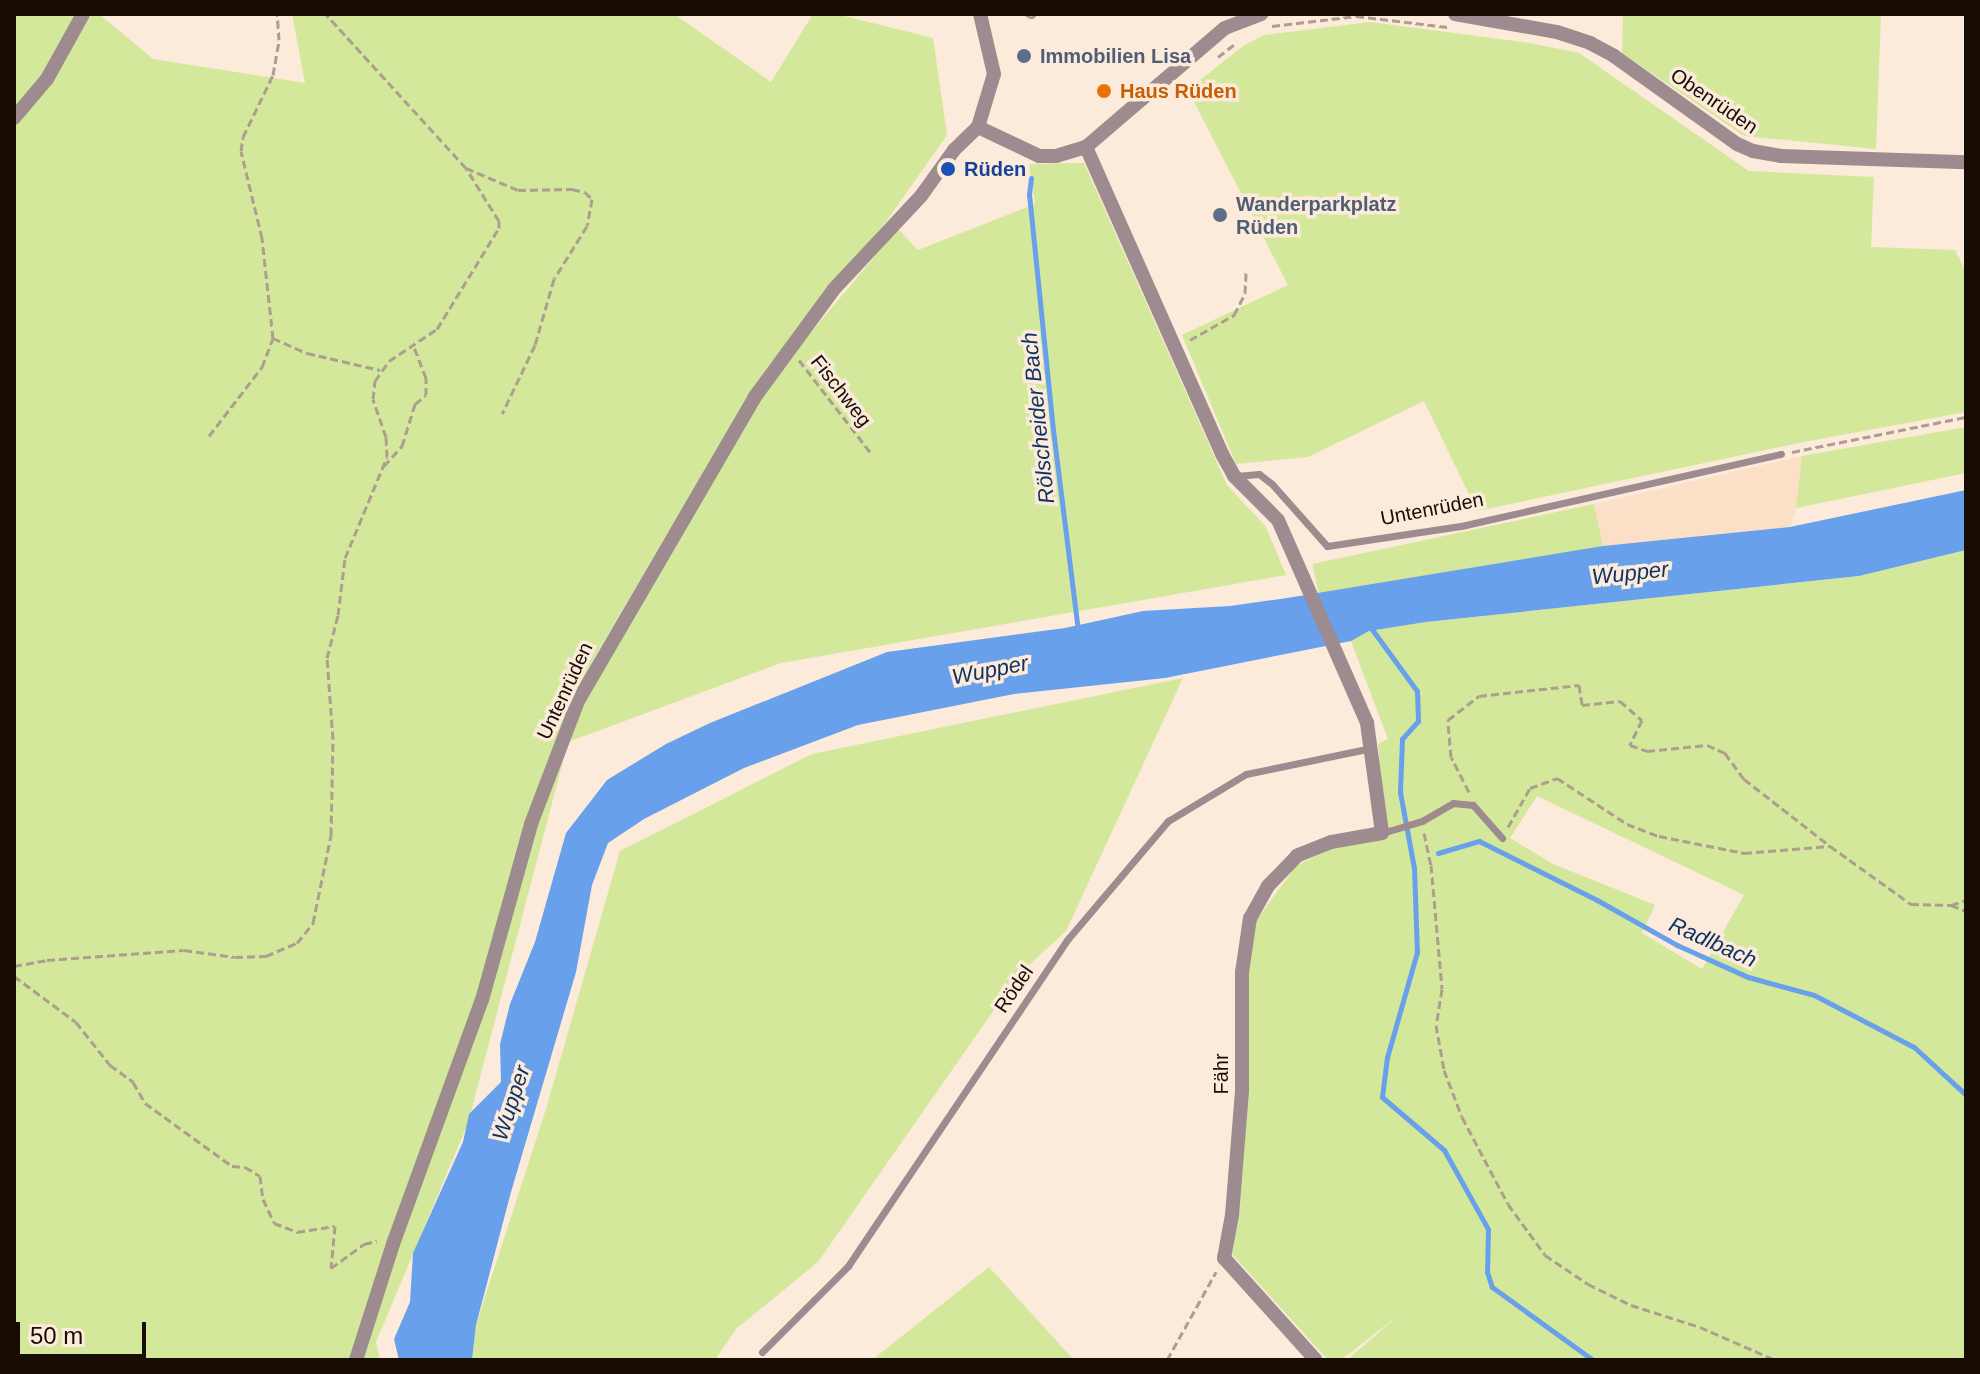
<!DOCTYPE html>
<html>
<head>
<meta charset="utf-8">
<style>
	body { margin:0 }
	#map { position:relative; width:1980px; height:1374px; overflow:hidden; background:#fceada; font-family:Arial,sans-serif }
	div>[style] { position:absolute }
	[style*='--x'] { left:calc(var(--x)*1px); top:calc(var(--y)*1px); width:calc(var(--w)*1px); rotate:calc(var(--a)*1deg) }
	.built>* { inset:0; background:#fbdfc6 }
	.green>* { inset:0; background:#d3e89a; transform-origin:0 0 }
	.water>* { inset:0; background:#69a0ec }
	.stream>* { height:5px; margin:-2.5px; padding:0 2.5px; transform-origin:2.5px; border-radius:2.5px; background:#69a0ec }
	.path>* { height:3px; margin-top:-1.5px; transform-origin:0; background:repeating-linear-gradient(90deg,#ad9e90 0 8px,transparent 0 12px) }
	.service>* { height:7px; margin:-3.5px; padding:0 3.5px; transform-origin:3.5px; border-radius:3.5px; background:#9d8b8f }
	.minor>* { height:14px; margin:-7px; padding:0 7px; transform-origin:7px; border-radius:7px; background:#9d8b8f }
	.dots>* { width:22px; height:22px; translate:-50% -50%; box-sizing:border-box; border:4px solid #fceada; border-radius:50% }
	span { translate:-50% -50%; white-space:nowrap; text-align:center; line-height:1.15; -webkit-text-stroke:7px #fceada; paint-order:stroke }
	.service-label { font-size:20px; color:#4e5e75; font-weight:700 }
	.left { translate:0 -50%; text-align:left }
	.food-label { font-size:20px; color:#c56008; font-weight:700 }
	.street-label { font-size:20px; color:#170d05 }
	.transit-label { font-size:20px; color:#164399; font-weight:700 }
	.water-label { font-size:22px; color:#0f3464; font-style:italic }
	.frame { position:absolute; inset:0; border:16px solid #170d05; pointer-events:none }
	.scale { position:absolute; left:16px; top:1322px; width:130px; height:36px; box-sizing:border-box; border:4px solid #170d05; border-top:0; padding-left:10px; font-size:24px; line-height:28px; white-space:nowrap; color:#170d05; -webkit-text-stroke:6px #fceada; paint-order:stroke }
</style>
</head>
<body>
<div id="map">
	<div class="built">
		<i style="clip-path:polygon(1802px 456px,1796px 508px,1790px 527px,1603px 546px,1594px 504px)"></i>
	</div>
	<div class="green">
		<i style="clip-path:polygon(14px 14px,99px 14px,153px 59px,305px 83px,292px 14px,674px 14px,771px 82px,813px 14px,836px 14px,933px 38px,947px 135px,888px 219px,776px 359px,668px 532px,593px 660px,574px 700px,584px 703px,759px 400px,786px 362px,898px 229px,918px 250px,1035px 204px,1029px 164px,1084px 163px,1227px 485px,1266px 527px,1286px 575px,781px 663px,568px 742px,468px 1123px,376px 1342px,380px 1360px,14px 1360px)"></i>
		<i style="clip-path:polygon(1623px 14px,1881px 14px,1876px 149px,1744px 136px,1622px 53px)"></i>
		<i style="clip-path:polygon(1370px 22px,1529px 43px,1579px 53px,1749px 171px,1874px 177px,1871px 247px,1955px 250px,1966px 272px,1966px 412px,1804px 442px,1477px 511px,1424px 401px,1308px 457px,1236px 464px,1182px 335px,1288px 285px,1188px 90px,1243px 46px,1264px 35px)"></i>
		<i style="clip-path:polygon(1966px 427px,1966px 473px,1796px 508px,1802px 456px)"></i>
		<i style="left:1594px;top:504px;width:43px;height:288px;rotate:78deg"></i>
		<i style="clip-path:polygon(evenodd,1966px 550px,1966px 1360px,1347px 1360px,1400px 1314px,1341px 1360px,1328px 1360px,1232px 1254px,1247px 1088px,1248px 978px,1253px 925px,1296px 866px,1326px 851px,1385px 835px,1378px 744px,1388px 739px,1351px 641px,1369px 631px,1426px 622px,1859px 576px,1966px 550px,1537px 796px,1744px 895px,1702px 969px,1642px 933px,1655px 905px,1553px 864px,1510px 838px,1537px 796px)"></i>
		<i style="clip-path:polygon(1183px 678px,1066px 931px,1019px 974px,818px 1262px,736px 1329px,715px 1360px,472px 1360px,476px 1325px,546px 1109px,620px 851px,812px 754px)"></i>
		<i style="clip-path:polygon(989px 1267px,1074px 1360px,872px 1360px)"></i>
	</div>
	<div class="water">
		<i style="clip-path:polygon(1966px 490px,1966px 550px,1859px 576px,1426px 622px,1369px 631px,1351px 641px,1165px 678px,1014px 694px,858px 725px,744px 768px,644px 819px,608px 843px,592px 885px,576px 972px,511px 1192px,476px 1325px,472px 1360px,399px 1360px,394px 1339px,410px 1302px,413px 1253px,463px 1142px,469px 1114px,501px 1082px,500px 1044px,510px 1004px,535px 942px,566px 833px,607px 780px,666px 744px,710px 723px,887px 652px,1065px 628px,1143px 611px,1230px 606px,1287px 598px,1603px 546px,1790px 527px)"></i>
	</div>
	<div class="stream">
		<i style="--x:1031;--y:178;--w:16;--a:97"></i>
		<i style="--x:1029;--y:194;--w:237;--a:84.2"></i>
		<i style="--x:1053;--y:430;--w:202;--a:82.9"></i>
		<i style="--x:1371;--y:628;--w:78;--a:53.9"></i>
		<i style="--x:1417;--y:691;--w:30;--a:88"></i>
		<i style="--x:1418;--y:721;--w:24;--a:132"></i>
		<i style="--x:1402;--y:739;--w:53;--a:92.2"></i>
		<i style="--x:1400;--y:792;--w:77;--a:79.6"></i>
		<i style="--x:1414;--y:868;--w:84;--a:88"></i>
		<i style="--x:1417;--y:952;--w:109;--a:105.9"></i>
		<i style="--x:1387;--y:1057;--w:40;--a:97.1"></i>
		<i style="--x:1382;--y:1097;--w:82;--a:40.5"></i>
		<i style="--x:1444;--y:1150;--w:90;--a:60.9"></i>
		<i style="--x:1488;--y:1229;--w:43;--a:91.3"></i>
		<i style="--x:1487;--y:1272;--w:16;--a:72"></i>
		<i style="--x:1492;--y:1287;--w:125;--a:35.9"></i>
		<i style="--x:1438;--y:853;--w:43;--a:-16.3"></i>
		<i style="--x:1479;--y:841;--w:132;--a:26.6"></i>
		<i style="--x:1597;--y:900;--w:92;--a:29.4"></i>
		<i style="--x:1677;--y:945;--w:78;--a:24.3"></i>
		<i style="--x:1748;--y:977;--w:68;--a:15.3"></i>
		<i style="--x:1814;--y:995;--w:113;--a:27.5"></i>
		<i style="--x:1914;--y:1047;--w:71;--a:42.7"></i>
	</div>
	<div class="path">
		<i style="--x:1025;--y:14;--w:8;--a:30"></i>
		<i style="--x:1032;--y:18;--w:6;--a:-45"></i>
		<i style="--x:1272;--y:26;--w:85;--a:-6.8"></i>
		<i style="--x:1356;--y:16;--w:92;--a:6.9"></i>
		<i style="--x:1218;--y:57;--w:24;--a:-38"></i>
		<i style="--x:466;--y:168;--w:56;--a:22.9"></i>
		<i style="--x:518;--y:190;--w:54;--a:-1.1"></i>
		<i style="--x:572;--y:189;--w:13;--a:13"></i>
		<i style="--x:585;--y:192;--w:10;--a:45"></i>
		<i style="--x:592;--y:199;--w:27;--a:100"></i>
		<i style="--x:587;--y:226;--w:62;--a:121.9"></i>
		<i style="--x:554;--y:279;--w:69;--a:106.1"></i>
		<i style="--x:535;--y:345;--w:76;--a:115.6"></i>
		<i style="--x:273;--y:338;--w:37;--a:24"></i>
		<i style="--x:307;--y:353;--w:75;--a:13.1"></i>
		<i style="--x:1190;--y:340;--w:51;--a:-29.6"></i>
		<i style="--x:1234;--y:315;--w:25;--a:-63"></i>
		<i style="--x:1245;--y:293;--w:21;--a:-87"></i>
		<i style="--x:799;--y:360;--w:116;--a:52.3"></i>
		<i style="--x:209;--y:436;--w:87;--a:-52.5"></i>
		<i style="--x:262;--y:367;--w:31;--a:-69"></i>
		<i style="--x:273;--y:338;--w:101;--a:-96.3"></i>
		<i style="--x:262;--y:238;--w:89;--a:-103.6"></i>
		<i style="--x:241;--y:151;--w:14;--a:-82"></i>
		<i style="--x:243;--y:137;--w:69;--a:-64.2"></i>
		<i style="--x:273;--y:75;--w:36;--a:-80"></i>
		<i style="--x:279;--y:40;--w:26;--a:-94"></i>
		<i style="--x:1792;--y:452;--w:177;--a:-11.4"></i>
		<i style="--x:384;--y:466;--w:27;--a:-48"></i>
		<i style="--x:402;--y:446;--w:44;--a:-72.8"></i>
		<i style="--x:415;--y:404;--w:14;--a:-39"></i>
		<i style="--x:426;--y:395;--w:17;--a:-90"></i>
		<i style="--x:426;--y:378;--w:33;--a:-111"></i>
		<i style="--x:1469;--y:792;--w:39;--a:-117"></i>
		<i style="--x:1451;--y:757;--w:37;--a:-95"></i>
		<i style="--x:1448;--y:720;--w:39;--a:-38"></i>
		<i style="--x:1479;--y:696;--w:101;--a:-6.3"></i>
		<i style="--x:1579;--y:685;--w:20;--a:81"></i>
		<i style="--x:1582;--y:705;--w:38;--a:-6"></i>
		<i style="--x:1620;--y:701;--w:29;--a:41"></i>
		<i style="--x:1642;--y:720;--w:28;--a:116"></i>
		<i style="--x:1630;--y:745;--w:18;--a:19"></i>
		<i style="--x:1647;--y:751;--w:60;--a:-5.7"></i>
		<i style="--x:1707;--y:745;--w:20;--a:24"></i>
		<i style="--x:1725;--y:753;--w:32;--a:54"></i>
		<i style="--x:1744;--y:779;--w:109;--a:37.9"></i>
		<i style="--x:1508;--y:827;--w:45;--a:-60.6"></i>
		<i style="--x:1530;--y:788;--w:29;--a:-20"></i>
		<i style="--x:1557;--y:778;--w:84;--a:33.3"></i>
		<i style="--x:1627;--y:824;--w:34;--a:21"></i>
		<i style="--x:1659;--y:836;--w:87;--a:11.3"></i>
		<i style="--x:1744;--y:853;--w:86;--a:-4.7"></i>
		<i style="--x:1830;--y:846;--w:100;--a:35.6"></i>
		<i style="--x:1911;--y:904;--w:40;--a:1.4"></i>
		<i style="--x:1951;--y:905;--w:16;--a:-18"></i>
		<i style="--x:1424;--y:833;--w:33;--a:78"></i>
		<i style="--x:1431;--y:865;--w:124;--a:84.9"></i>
		<i style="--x:1442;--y:989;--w:36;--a:99"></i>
		<i style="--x:1436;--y:1025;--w:46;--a:79.9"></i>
		<i style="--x:1444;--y:1070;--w:50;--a:69"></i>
		<i style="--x:1462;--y:1117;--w:98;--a:62.1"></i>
		<i style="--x:1508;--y:1204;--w:63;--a:54"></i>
		<i style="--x:1545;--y:1255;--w:52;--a:34"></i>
		<i style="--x:1588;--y:1284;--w:48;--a:26"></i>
		<i style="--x:1631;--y:1305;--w:72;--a:17.7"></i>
		<i style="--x:1700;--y:1327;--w:82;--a:23.7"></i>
		<i style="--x:1951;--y:905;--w:16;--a:22"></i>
		<i style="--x:14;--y:966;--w:34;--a:-10"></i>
		<i style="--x:47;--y:960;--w:137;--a:-4.2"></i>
		<i style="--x:184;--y:950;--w:51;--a:7.8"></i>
		<i style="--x:235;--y:957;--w:31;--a:-2"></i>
		<i style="--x:266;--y:956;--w:34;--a:-23"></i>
		<i style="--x:297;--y:943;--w:26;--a:-51"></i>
		<i style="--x:313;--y:923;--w:90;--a:-78.4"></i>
		<i style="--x:331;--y:835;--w:96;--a:-88.8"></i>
		<i style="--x:333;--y:739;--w:81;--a:-94.2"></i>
		<i style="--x:327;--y:658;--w:44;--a:-75.7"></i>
		<i style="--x:338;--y:615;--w:57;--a:-83"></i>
		<i style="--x:345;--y:558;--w:109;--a:-67.4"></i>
		<i style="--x:387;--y:457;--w:20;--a:-93"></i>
		<i style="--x:386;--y:437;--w:40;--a:-108.9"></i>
		<i style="--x:373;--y:399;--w:18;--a:-84"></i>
		<i style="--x:375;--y:381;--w:24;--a:-55"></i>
		<i style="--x:389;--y:361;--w:58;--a:-33.7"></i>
		<i style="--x:437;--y:329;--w:119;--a:-58.5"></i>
		<i style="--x:499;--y:228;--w:7;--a:-90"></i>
		<i style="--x:499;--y:221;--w:62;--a:-121.9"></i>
		<i style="--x:466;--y:168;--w:208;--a:-132.3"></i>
		<i style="--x:14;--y:976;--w:77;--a:36.6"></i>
		<i style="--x:76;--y:1022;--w:55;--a:51.7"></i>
		<i style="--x:110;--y:1065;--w:29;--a:36"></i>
		<i style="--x:133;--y:1082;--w:24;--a:60"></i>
		<i style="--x:145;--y:1103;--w:107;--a:35.9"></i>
		<i style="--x:232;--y:1166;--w:13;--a:4"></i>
		<i style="--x:245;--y:1167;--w:17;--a:31"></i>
		<i style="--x:260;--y:1176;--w:23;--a:83"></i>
		<i style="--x:263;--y:1199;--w:26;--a:65"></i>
		<i style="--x:274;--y:1223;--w:25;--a:21"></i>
		<i style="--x:297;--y:1232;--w:38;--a:-9"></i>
		<i style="--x:335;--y:1226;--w:42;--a:95.4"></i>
		<i style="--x:331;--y:1268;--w:41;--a:-36"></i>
		<i style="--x:364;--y:1244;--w:13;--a:-13"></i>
		<i style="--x:1167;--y:1360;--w:101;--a:-60.9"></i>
	</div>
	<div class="service">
		<i style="--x:1236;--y:476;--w:23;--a:-5"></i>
		<i style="--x:1259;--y:474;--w:16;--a:38"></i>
		<i style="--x:1272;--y:484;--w:83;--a:48.4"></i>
		<i style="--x:1327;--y:546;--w:135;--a:-8.5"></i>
		<i style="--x:1461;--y:526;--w:328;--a:-12.7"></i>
		<i style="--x:1382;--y:833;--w:42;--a:-16.7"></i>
		<i style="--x:1422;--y:821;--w:36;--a:-30"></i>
		<i style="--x:1453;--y:803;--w:20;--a:6"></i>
		<i style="--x:1473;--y:805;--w:44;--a:48.7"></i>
		<i style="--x:762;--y:1352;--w:122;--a:-45"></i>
		<i style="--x:848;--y:1266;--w:393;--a:-56.1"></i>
		<i style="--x:1067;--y:940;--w:156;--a:-49.7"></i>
		<i style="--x:1168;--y:821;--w:91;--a:-31.1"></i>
		<i style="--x:1246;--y:774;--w:128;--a:-11.7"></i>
	</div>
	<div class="minor">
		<i style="--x:1455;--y:14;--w:104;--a:10"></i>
		<i style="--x:1557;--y:32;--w:35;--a:18"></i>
		<i style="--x:1590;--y:43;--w:27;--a:28"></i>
		<i style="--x:1614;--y:56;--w:151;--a:35.6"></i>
		<i style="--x:1737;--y:144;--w:17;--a:24"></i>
		<i style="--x:1753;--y:151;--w:28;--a:10"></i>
		<i style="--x:1781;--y:156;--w:185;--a:1.9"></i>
		<i style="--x:14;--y:118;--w:51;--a:-49.8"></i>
		<i style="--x:47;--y:79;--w:74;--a:-61"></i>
		<i style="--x:978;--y:127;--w:68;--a:25.4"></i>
		<i style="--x:1039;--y:156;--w:17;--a:0"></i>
		<i style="--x:1056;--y:156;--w:31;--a:-17"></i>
		<i style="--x:1086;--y:147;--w:183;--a:-40.6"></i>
		<i style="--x:1225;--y:28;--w:39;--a:-21"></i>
		<i style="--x:1086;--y:147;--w:336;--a:66.1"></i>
		<i style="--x:1222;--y:454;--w:25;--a:61"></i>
		<i style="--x:1234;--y:476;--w:62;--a:45"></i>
		<i style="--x:1278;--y:520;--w:222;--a:66.3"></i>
		<i style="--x:1367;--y:723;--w:111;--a:82.2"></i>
		<i style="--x:1382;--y:833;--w:52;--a:170"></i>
		<i style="--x:1331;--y:842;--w:37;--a:158"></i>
		<i style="--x:1297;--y:856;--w:42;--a:134"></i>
		<i style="--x:1268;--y:886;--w:37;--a:119"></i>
		<i style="--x:1250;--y:918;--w:55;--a:98.4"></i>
		<i style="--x:1242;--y:972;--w:119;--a:90"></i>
		<i style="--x:1242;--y:1091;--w:124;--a:94.6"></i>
		<i style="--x:1232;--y:1215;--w:44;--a:100.5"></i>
		<i style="--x:1224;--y:1258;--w:137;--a:48"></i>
		<i style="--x:356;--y:1360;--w:122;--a:-72.3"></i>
		<i style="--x:393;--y:1244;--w:260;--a:-70"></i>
		<i style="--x:482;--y:1000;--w:183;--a:-74.4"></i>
		<i style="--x:531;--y:824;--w:132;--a:-69.1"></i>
		<i style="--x:578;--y:701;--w:350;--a:-59.8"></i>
		<i style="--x:754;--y:398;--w:135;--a:-53.7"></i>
		<i style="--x:834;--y:289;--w:127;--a:-46.9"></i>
		<i style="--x:921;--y:196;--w:57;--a:-54.3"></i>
		<i style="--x:954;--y:150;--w:33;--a:-44"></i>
		<i style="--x:978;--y:127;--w:55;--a:-73.2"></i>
		<i style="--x:994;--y:74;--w:62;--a:-103.1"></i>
	</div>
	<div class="dots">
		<i style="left:1024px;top:56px;background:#5c6f8a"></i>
		<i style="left:1104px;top:91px;background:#e8710a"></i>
		<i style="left:948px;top:169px;background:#1a4fb4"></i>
		<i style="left:1220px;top:215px;background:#5c6f8a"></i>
	</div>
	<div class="service-label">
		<span class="left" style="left:1040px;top:56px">Immobilien Lisa</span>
		<span class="left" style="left:1236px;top:216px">Wanderparkplatz<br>Rüden</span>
	</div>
	<div class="food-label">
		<span class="left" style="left:1120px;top:91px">Haus Rüden</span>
	</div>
	<div class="street-label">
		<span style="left:1714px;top:101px;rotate:34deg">Obenrüden</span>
		<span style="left:841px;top:391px;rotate:52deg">Fischweg</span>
		<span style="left:1432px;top:509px;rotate:-11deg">Untenrüden</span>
		<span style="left:565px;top:691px;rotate:-65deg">Untenrüden</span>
		<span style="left:1014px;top:989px;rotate:-56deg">Rödel</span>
		<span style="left:1221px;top:1074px;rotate:-90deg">Fähr</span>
	</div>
	<div class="transit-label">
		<span class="left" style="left:964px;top:169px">Rüden</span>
	</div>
	<div class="water-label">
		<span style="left:1038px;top:418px;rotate:-96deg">Rölscheider Bach</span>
		<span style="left:1630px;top:573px;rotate:-6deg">Wupper</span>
		<span style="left:990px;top:670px;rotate:-11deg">Wupper</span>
		<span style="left:1713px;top:942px;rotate:24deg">Radlbach</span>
		<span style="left:511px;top:1103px;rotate:-72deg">Wupper</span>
	</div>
	<div class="frame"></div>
	<div class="scale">50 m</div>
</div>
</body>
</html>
